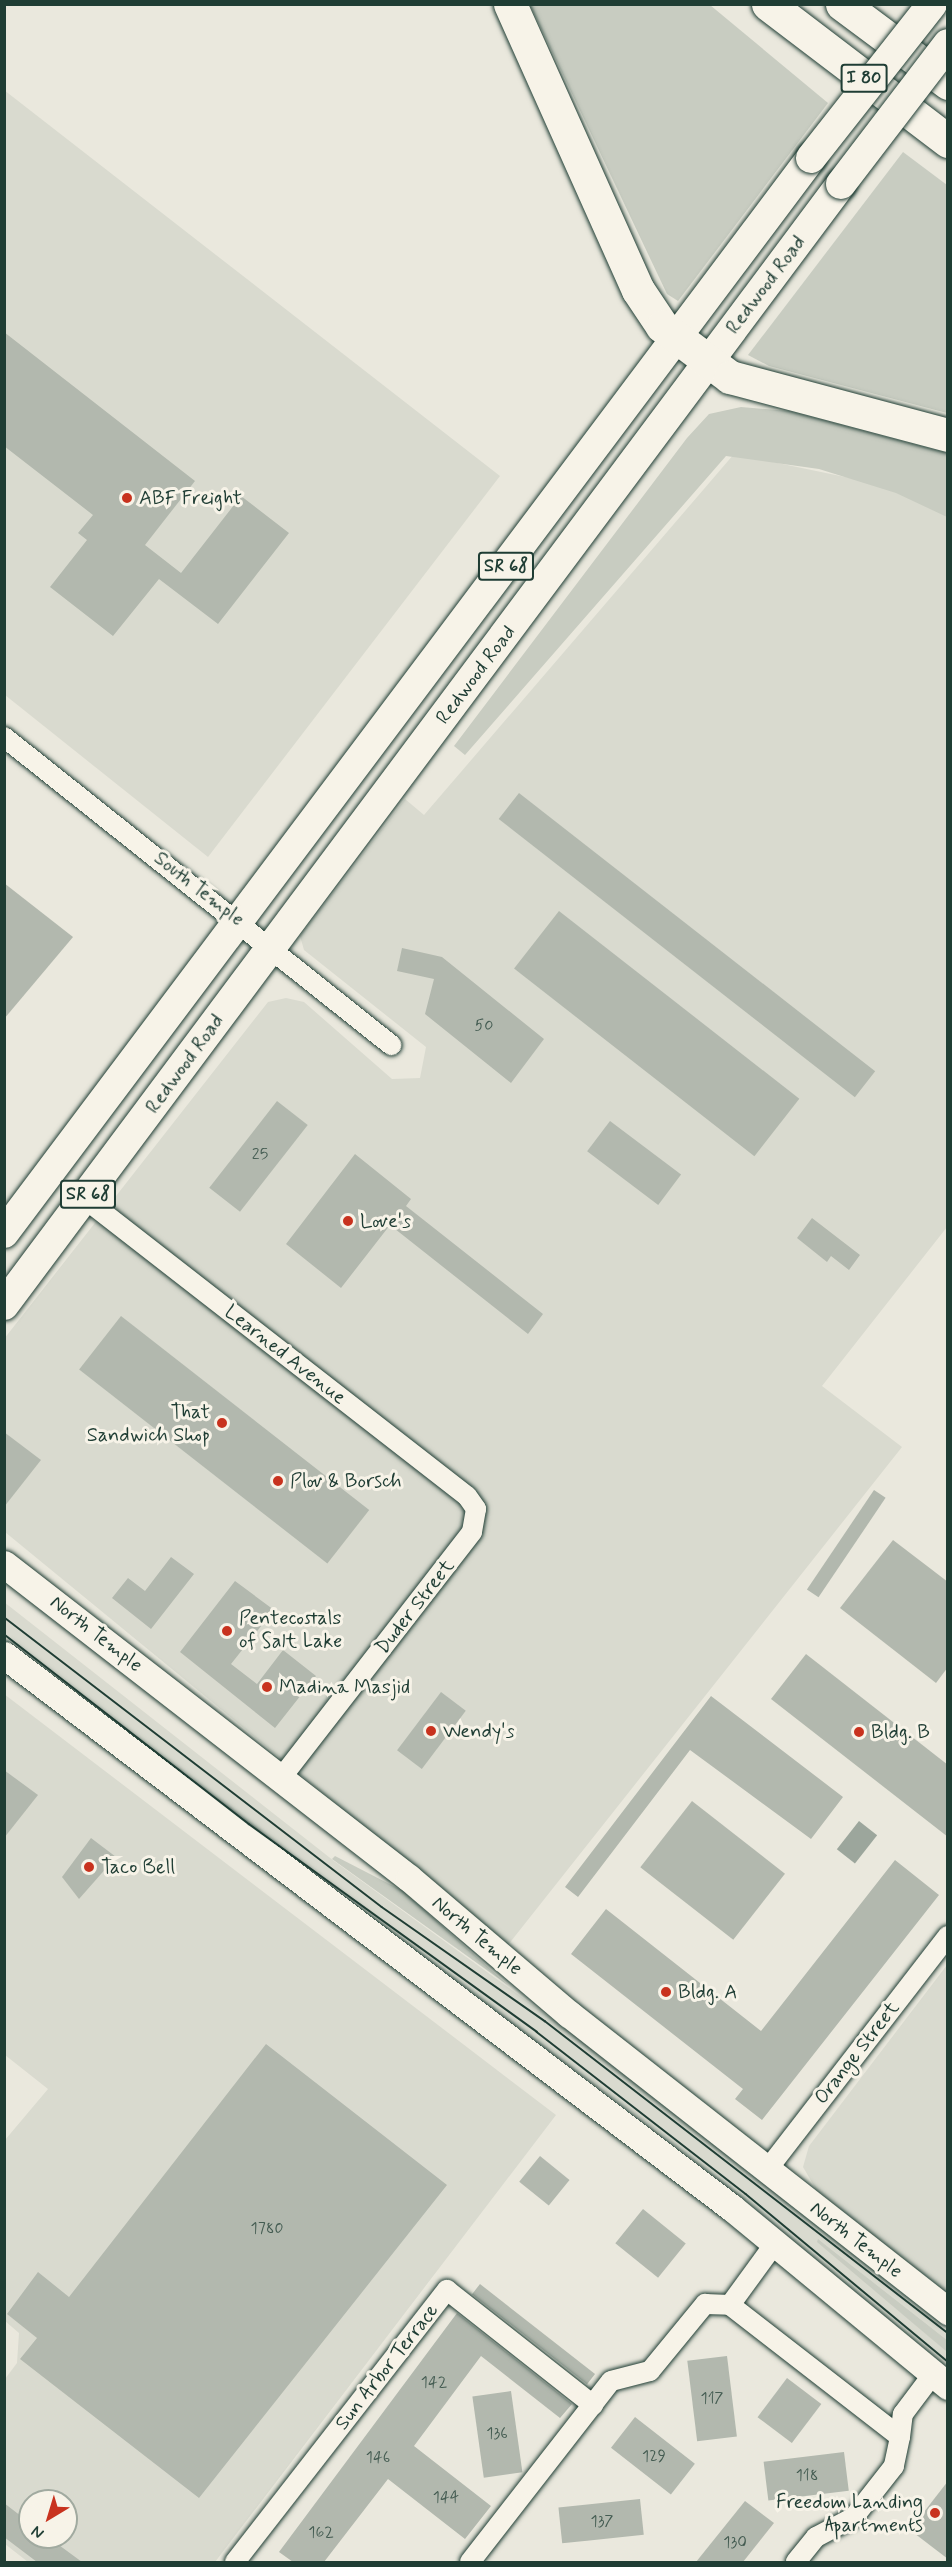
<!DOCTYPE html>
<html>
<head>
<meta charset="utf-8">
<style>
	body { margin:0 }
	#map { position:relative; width:952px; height:2567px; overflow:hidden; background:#eae8dd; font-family:Mynerve,sans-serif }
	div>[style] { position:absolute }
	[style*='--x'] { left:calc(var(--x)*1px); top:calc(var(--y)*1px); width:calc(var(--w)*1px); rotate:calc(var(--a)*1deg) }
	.built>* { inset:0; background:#d9dacf }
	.green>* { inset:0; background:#c8ccc1 }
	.water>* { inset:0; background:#9ca69c; transform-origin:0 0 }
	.building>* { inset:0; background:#b2b8ae; transform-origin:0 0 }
	.roads { filter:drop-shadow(0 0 2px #1f3d34) drop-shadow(0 0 2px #1f3d34) }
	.street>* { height:20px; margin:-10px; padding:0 10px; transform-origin:10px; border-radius:10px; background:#f7f3e8 }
	.secondary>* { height:27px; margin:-13.5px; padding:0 13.5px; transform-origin:13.5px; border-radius:13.5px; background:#f7f3e8 }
	.primary>* { height:30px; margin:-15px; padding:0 15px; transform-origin:15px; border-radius:15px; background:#f7f3e8 }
	.highway>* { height:33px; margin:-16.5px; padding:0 16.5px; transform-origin:16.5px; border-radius:16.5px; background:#f7f3e8 }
	.tram>* { height:1.5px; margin:-0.75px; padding:0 0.75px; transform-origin:0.75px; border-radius:0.75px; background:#1f3d34 }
	.bridges { filter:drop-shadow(0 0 2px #1f3d34) drop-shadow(0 0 2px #1f3d34) }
	.primary-bridge>* { height:30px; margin:-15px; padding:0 15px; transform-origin:15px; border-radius:15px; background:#f7f3e8 }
	.dots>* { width:16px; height:16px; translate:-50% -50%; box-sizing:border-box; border:3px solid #f7f3e8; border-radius:50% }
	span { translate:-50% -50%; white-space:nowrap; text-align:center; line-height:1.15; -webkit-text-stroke:6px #f7f3e8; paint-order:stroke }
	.number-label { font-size:16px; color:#445c52 }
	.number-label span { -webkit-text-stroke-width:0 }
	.shield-label span { padding:2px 4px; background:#f7f3e8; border:2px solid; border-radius:4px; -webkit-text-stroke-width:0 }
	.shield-label { font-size:18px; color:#1f3d34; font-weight:700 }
	.street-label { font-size:20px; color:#1f3d34 }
	.poi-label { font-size:20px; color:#1f3d34 }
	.left { translate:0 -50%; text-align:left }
	.right { translate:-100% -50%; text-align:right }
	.frame { position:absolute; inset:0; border:6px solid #1f3d34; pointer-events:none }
	.north { position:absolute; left:18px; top:2489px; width:60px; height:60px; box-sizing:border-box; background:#f7f3e8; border:2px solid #a1aaa0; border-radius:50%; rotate:218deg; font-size:16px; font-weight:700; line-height:24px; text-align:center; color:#1f3d34 }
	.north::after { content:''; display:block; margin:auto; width:21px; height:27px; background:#c8321e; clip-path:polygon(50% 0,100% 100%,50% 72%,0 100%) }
</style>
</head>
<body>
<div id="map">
	<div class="built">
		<i style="clip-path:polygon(4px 90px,500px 476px,208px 857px,5px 695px)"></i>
		<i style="clip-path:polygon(734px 454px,903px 489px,947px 511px,947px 1227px,822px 1386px,902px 1447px,508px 1945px,5px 1532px,4px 1339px,268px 1002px,286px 998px,304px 1002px,392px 1079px,420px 1078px,426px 1047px,304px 950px,300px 936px,405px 799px,424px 815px)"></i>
		<i style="clip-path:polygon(4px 1602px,334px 1861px,589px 2046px,947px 2323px,947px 2340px,818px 2239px,947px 2352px,947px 2367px,658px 2131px,336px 1896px,5px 1639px)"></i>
		<i style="clip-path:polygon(evenodd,4px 1694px,556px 2115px,215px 2562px,28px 2562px,5px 2544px,5px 2379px,17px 2363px,19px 2333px,5px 2321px,5px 2140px,48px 2089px,5px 2055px,4px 1694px,30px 2501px,66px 2501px,66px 2537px,30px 2537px,30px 2501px)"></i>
		<i style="clip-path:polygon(947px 1965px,947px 2293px,817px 2191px,803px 2167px,809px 2146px)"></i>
	</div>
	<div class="green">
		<i style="clip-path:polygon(530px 5px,710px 5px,828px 103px,678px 301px,667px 294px)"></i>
		<i style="clip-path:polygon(903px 152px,947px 185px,947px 413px,769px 366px,748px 355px)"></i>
		<i style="clip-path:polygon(741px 407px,789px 411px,947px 453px,947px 517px,896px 493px,819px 469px,726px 456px,465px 755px,454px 746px,687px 438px,709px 414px)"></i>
		<i style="clip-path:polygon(335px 1856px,403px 1891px,509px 1986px,332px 1859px)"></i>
		<i style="clip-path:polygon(818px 2239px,947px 2340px,947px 2352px,817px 2242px)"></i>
	</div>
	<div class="water">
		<i style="left:859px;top:1821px;width:23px;height:36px;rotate:38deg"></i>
	</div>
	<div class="building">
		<i style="clip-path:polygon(4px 332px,195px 481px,145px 545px,181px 573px,241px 496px,289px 533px,218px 624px,159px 579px,113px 636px,50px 587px,87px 540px,78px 533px,93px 515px,4px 446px)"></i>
		<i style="left:519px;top:793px;width:452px;height:33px;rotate:38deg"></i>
		<i style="clip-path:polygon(4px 883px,73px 937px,4px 1019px)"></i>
		<i style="left:559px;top:911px;width:305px;height:73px;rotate:38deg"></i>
		<i style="clip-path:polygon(402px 948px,442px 957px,544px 1039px,511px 1083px,425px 1014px,434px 979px,397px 971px)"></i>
		<i style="left:277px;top:1101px;width:39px;height:110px;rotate:38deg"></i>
		<i style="left:610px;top:1121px;width:89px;height:38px;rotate:37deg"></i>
		<i style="clip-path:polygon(355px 1154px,411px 1199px,406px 1206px,543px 1314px,528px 1334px,390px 1225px,341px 1288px,286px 1244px)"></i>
		<i style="clip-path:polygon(812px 1218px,860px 1255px,849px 1270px,831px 1256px,827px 1262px,797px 1238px)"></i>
		<i style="left:121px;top:1316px;width:315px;height:68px;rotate:38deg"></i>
		<i style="clip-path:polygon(4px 1432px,41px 1460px,4px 1507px)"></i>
		<i style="left:874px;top:1490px;width:14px;height:120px;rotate:34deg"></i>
		<i style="clip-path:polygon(893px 1540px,948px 1582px,948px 1667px,936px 1683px,840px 1608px)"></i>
		<i style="clip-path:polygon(171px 1557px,194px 1574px,151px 1629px,112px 1598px,128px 1578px,145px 1591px)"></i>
		<i style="clip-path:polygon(235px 1581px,274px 1610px,231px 1664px,257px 1684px,283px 1650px,316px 1676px,275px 1728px,180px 1652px)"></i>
		<i style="clip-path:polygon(806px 1654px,948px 1765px,948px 1837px,771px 1699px)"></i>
		<i style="left:441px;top:1692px;width:31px;height:73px;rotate:37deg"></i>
		<i style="clip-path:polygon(711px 1696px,843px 1797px,811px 1839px,690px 1750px,578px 1897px,565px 1887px)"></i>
		<i style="clip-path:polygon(4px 1770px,38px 1795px,4px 1838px)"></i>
		<i style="left:692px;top:1801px;width:118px;height:84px;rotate:38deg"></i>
		<i style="clip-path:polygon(91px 1838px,116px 1857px,79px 1899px,62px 1877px)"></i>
		<i style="clip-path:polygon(895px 1860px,939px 1895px,762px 2120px,735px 2099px,743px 2089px,571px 1954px,606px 1909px,761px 2031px)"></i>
		<i style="clip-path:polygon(266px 2044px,447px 2185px,199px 2498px,20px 2359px,37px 2338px,7px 2314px,38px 2272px,69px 2297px)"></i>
		<i style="left:540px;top:2156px;width:38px;height:33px;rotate:39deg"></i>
		<i style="left:643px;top:2209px;width:55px;height:44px;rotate:39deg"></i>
		<i style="left:480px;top:2284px;width:146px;height:13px;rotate:38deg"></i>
		<i style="clip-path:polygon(457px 2313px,572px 2404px,560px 2418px,481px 2356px,414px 2446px,491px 2506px,465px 2539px,388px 2479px,324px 2562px,293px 2562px,279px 2552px)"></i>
		<i style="left:727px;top:2356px;width:81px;height:40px;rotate:83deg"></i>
		<i style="left:787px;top:2378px;width:43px;height:49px;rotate:37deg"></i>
		<i style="left:511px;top:2391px;width:82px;height:39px;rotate:82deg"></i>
		<i style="left:635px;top:2417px;width:76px;height:39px;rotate:38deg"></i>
		<i style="left:844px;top:2452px;width:39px;height:81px;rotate:83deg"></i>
		<i style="clip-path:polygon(948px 2481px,948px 2559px,910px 2530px)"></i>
		<i style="left:640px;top:2499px;width:36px;height:82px;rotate:84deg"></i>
		<i style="clip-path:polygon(745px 2501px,774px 2523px,743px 2562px,696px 2562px)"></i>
		<i style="clip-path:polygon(4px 2503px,30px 2523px,30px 2537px,48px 2537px,82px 2562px,37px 2562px,4px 2537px)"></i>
	</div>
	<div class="roads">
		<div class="street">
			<i style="--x:4;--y:737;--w:495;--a:38.5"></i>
			<i style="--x:84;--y:1198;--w:485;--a:37.9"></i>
			<i style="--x:467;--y:1496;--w:16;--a:55"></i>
			<i style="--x:476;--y:1509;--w:23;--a:100"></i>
			<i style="--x:472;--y:1532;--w:311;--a:127.8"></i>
			<i style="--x:767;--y:2170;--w:296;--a:-52.3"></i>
			<i style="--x:730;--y:2305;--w:215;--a:37.8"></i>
			<i style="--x:900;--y:2437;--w:30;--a:102"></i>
			<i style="--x:894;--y:2466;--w:65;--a:128.1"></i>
			<i style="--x:854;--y:2517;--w:43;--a:152.2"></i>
			<i style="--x:816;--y:2537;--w:32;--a:129"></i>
			<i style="--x:900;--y:2437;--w:23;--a:-83"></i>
			<i style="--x:903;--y:2414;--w:50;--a:-53.1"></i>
			<i style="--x:235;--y:2562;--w:345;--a:-52.1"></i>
			<i style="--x:447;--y:2290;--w:186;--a:38.2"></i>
			<i style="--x:470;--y:2562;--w:229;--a:-52.1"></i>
			<i style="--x:611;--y:2381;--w:40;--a:-14.4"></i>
			<i style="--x:650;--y:2371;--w:87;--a:-50.6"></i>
			<i style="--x:705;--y:2304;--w:25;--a:2"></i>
			<i style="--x:730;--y:2305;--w:78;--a:-53.9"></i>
		</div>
		<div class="secondary">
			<i style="--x:4;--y:1564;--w:512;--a:37.79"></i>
			<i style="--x:409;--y:1878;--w:210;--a:40.4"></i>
			<i style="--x:569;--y:2014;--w:482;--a:38.1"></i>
			<i style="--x:4;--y:1655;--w:914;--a:37.22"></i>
			<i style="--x:732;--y:2208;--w:280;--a:39.5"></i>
		</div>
		<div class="primary">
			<i style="--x:4;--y:1233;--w:1344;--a:-53.1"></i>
			<i style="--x:4;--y:1305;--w:1399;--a:-53.25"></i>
		</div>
		<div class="highway">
			<i style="--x:510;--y:4;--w:313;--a:65.9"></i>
			<i style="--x:638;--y:290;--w:43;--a:56.3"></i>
			<i style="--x:662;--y:326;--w:85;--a:36.9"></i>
			<i style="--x:730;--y:377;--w:226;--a:14.9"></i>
			<i style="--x:768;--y:4;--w:226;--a:37.3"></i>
			<i style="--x:842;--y:4;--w:132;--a:36.7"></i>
		</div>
	</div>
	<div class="tram">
		<i style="--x:4;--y:1617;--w:476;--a:37.5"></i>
		<i style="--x:382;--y:1907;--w:199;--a:35"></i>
		<i style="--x:545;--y:2021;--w:510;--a:37.75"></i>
		<i style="--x:4;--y:1634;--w:310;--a:37.8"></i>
		<i style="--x:249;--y:1824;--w:355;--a:35.8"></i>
		<i style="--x:537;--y:2032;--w:264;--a:37.8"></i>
		<i style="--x:746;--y:2194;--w:263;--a:39.7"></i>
	</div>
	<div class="bridges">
		<div class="primary-bridge">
			<i style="--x:811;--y:158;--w:196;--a:-51.8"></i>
			<i style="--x:841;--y:184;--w:176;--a:-52.6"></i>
		</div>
	</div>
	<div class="dots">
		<i style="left:127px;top:498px;background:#c8321e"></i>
		<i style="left:348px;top:1221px;background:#c8321e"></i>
		<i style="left:222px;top:1423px;background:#c8321e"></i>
		<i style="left:278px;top:1481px;background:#c8321e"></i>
		<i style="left:227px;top:1631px;background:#c8321e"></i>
		<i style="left:267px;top:1687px;background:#c8321e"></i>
		<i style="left:431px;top:1731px;background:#c8321e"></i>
		<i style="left:859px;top:1732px;background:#c8321e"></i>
		<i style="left:89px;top:1867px;background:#c8321e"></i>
		<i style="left:666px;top:1992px;background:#c8321e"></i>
		<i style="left:935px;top:2513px;background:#c8321e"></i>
	</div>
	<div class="number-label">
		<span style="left:484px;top:1026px">50</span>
		<span style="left:260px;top:1155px">25</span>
		<span style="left:267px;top:2229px">1780</span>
		<span style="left:434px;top:2383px">142</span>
		<span style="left:712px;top:2399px">117</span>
		<span style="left:497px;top:2434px">136</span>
		<span style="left:654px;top:2457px">129</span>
		<span style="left:378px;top:2458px">146</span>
		<span style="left:807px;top:2476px">118</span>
		<span style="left:446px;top:2498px">144</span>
		<span style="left:602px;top:2522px">137</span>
		<span style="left:321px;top:2533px">162</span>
		<span style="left:735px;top:2543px">130</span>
	</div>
	<div class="shield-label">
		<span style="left:864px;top:78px">I 80</span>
		<span style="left:506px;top:566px">SR 68</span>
		<span style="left:88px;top:1194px">SR 68</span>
	</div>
	<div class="street-label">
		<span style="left:766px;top:285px;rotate:-53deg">Redwood Road</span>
		<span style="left:476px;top:675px;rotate:-53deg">Redwood Road</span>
		<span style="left:199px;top:889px;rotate:38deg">South Temple</span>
		<span style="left:185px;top:1064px;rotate:-54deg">Redwood Road</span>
		<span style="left:285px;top:1355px;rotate:38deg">Learned Avenue</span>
		<span style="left:415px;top:1607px;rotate:-52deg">Duder Street</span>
		<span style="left:96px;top:1634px;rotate:38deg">North Temple</span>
		<span style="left:477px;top:1936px;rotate:40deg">North Temple</span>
		<span style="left:857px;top:2053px;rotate:-52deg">Orange Street</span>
		<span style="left:856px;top:2240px;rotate:38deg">North Temple</span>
		<span style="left:387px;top:2367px;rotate:-52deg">Sun Arbor Terrace</span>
	</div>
	<div class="poi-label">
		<span class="left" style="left:139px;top:498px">ABF Freight</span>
		<span class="left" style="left:360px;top:1221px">Love's</span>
		<span class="right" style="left:210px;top:1424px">That<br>Sandwich Shop</span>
		<span class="left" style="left:290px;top:1481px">Plov &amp; Borsch</span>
		<span class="left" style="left:239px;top:1630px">Pentecostals<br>of Salt Lake</span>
		<span class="left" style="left:279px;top:1687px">Madina Masjid</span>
		<span class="left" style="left:443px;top:1731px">Wendy's</span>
		<span class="left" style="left:871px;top:1732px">Bldg. B</span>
		<span class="left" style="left:101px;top:1867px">Taco Bell</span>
		<span class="left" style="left:678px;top:1992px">Bldg. A</span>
		<span class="right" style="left:923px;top:2514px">Freedom Landing<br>Apartments</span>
	</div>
	<div class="frame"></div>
	<div class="north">N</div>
</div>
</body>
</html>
